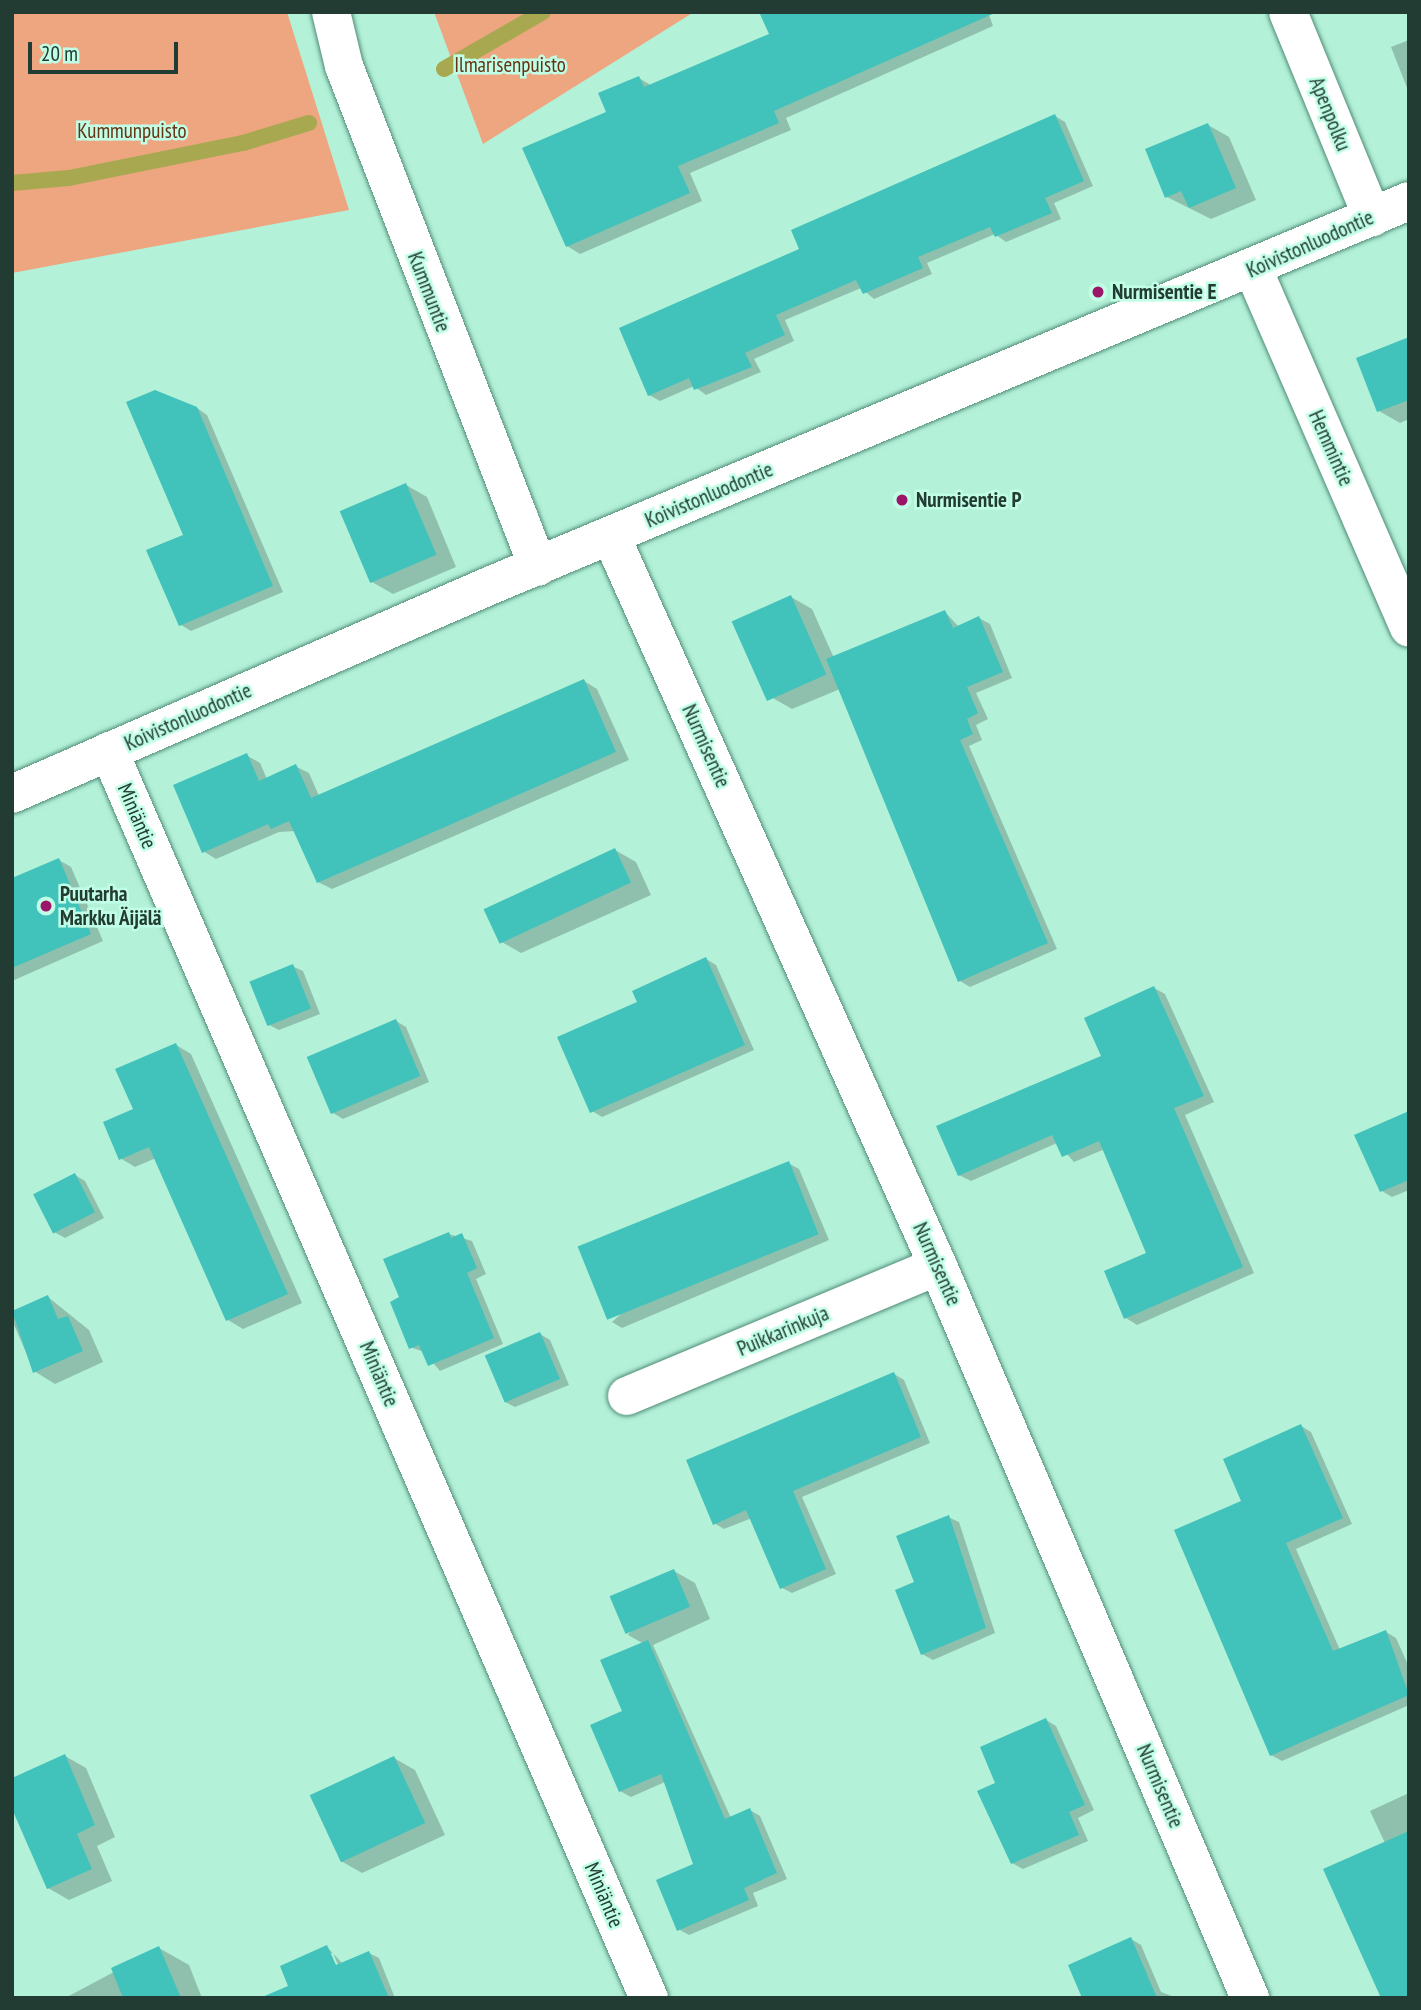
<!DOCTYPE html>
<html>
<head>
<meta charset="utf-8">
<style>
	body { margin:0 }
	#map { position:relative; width:1421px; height:2010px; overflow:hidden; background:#b3f1d9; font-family:"PT Sans Narrow",sans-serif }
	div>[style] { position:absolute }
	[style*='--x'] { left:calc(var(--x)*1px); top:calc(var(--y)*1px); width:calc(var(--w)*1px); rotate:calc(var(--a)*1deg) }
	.green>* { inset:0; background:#eda67f }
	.shadow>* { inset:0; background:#0003 }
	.stream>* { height:16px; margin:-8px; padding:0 8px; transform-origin:8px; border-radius:8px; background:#a7a850 }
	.building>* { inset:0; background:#41c2ba; transform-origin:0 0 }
	.roads { filter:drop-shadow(0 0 2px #508b76) drop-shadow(0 0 2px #508b76) }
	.minor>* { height:38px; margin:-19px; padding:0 19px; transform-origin:19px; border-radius:19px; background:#fff }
	.dots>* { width:19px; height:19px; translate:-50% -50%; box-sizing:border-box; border:4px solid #c0fee6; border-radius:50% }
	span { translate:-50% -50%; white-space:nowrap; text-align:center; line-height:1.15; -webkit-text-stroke:5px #c0fee6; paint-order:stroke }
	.park-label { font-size:21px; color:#663314 }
	.street-label { font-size:21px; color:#233c33 }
	.poi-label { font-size:21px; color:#233c33; font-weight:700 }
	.left { translate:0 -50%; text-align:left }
	.frame { position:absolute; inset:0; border:14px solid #233c33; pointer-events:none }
	.scale { position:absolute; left:28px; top:42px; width:150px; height:32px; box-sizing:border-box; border:4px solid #233c33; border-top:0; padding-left:9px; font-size:21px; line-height:24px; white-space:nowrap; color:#233c33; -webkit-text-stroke:5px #c0fee6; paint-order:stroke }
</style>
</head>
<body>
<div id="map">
	<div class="green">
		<i style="clip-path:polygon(12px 12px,287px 12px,349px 210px,12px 273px)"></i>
		<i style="clip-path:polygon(434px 12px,694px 12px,483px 144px)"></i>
	</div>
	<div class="shadow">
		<i style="clip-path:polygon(988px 12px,993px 26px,786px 118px,791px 130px,690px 173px,702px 201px,580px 254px,567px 246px,608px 113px,639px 78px,652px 86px)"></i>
		<i style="clip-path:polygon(1409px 40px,1409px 93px,1391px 47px)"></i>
		<i style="clip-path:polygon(1055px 116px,1065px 122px,1093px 186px,1054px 203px,1061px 219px,1006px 242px,995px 234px,927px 263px,932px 274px,874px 299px,861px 288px,785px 320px,794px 341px,754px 359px,761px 372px,706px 395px,694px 386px,660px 401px,649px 395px,801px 249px)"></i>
		<i style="clip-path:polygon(1208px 125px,1229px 137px,1256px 200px,1211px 219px,1167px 197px)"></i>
		<i style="clip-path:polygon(1409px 339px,1409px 419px,1400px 423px,1379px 411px)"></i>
		<i style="clip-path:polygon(197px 408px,207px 415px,283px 592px,191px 631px,181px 625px)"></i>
		<i style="clip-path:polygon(406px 485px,427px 497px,456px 567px,393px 594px,372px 582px)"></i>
		<i style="clip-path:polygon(791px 597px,812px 609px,834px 658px,945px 612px,959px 627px,979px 618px,990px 624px,1012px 678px,976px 693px,988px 719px,976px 725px,982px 740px,969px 746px,1057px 949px,970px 987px,960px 981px,840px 689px,792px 709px,771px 697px)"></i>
		<i style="clip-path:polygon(584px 681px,597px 689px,629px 760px,332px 889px,318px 882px,295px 831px,279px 832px,216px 859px,203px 851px,246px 755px,260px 763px,267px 779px,295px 766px,309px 773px,319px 796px)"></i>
		<i style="clip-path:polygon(615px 850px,636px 862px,651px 895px,521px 953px,500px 941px)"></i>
		<i style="clip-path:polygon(59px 860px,71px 867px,103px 941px,12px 981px,12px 880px)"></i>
		<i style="clip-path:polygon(706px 959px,716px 965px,754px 1050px,602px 1117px,592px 1111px,639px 1003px)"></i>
		<i style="clip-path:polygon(292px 966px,303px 971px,320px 1014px,279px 1030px,269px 1025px)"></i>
		<i style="clip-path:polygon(1154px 988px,1165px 994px,1214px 1102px,1185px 1115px,1254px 1273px,1137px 1325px,1126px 1318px,1149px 1253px,1105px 1149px,1074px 1162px,1057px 1143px,971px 1181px,959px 1175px,1103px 1057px)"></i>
		<i style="clip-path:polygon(396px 1021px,406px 1027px,429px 1082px,343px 1119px,333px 1113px)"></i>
		<i style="clip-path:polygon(176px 1045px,191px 1054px,302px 1303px,243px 1329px,228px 1320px,156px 1158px,135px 1167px,120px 1158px,135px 1110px)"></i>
		<i style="clip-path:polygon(1409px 1113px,1409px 1190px,1392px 1197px,1382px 1191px)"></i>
		<i style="clip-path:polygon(788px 1163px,799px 1169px,829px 1240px,622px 1328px,612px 1322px)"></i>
		<i style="clip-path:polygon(75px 1175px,85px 1181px,104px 1218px,65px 1238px,54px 1232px)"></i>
		<i style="clip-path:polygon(449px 1234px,472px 1241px,486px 1274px,476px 1279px,503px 1344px,440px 1371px,424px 1352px,410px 1347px,402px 1298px)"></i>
		<i style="clip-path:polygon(48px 1297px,89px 1330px,103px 1362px,55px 1384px,34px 1371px,12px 1320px,12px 1313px)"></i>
		<i style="clip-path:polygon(540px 1334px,550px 1340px,569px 1385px,515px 1407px,505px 1402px)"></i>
		<i style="clip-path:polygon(894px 1374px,904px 1380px,930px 1443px,802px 1497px,836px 1574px,792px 1593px,782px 1588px,752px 1518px,724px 1529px,714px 1523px)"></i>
		<i style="clip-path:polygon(1301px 1426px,1311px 1432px,1352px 1524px,1296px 1549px,1340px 1650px,1386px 1632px,1396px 1638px,1409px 1667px,1409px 1705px,1282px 1761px,1271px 1755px,1243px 1502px)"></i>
		<i style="clip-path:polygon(948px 1517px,959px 1522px,995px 1633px,933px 1660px,922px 1654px,917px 1583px)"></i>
		<i style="clip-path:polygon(674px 1571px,695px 1583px,710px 1619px,653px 1645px,731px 1818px,750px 1810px,760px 1816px,787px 1879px,753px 1893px,758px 1906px,689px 1935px,678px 1929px,695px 1865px,665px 1782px,631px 1797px,620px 1791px,624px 1711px,644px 1644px,628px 1635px)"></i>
		<i style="clip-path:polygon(1046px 1720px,1056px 1726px,1094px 1810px,1078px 1818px,1088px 1841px,1023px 1869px,1012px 1863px,997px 1784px)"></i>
		<i style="clip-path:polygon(65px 1756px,86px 1768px,115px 1837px,97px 1846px,112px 1881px,69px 1900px,48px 1888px)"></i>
		<i style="clip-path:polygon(394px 1758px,415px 1770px,445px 1835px,362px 1873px,341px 1861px)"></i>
		<i style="clip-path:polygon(1409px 1793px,1409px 1998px,1385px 1843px,1370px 1811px)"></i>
		<i style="clip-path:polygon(1131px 1939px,1141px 1945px,1161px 1992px,1177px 1998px,1083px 1998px)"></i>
		<i style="clip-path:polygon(evenodd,327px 1947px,343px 1964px,369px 1953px,379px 1958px,395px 1998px,295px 1998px,327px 1947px,329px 1953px,333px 1953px,341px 1972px,338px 1974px,329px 1953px)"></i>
		<i style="clip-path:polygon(159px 1948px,189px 1965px,202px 1998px,65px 1998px)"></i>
	</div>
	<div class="stream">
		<i style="--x:444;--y:69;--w:114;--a:-29.9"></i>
		<i style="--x:12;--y:183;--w:57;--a:-5"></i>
		<i style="--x:69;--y:178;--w:177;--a:-11.4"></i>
		<i style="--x:243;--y:143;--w:69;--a:-16.9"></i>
	</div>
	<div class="building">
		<i style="clip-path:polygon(759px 12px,997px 12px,774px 111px,779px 123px,678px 166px,690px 193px,566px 247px,522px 148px,606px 112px,598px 93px,639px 76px,644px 87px,769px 34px)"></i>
		<i style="clip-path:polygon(1055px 114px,1084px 181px,1045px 198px,1052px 213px,995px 237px,990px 227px,918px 257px,923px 268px,863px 294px,856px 280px,776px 315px,785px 335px,745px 353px,752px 367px,694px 390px,689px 378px,648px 396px,619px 328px,799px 249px,791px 230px)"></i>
		<i style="clip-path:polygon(1208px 123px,1236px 188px,1189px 208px,1181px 191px,1165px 198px,1145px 149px)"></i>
		<i style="clip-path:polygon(1409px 337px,1409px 400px,1377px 412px,1356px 358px)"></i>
		<i style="clip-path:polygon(155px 390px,197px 407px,273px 586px,179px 626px,146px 550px,183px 535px,126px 402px)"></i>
		<i style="left:406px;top:483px;width:78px;height:72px;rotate:67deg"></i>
		<i style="left:791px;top:595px;width:87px;height:65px;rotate:66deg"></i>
		<i style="clip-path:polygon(945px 610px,953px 628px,979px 616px,1003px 672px,967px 687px,978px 713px,967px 719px,973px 734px,960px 740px,1048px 943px,958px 982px,826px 659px)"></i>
		<i style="clip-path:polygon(584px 679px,616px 752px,317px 883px,289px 821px,271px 829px,268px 824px,202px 853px,173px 785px,247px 753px,259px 781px,296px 764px,311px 798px)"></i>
		<i style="left:615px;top:848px;width:38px;height:145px;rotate:65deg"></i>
		<i style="clip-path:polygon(59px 858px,91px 934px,12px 968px,12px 878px)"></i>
		<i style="clip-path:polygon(706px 957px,745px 1045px,590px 1113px,557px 1037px,637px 1002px,632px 991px)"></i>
		<i style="left:293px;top:964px;width:48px;height:47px;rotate:68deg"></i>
		<i style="clip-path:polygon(1154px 986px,1204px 1096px,1174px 1108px,1243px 1267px,1124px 1319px,1104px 1271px,1146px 1253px,1099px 1141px,1062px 1157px,1052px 1135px,958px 1176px,936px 1126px,1101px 1056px,1084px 1018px)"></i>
		<i style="left:396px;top:1019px;width:62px;height:97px;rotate:67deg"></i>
		<i style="clip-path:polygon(176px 1043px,288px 1294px,226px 1321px,149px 1147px,119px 1160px,103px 1122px,133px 1109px,115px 1069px)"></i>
		<i style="clip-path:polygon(1409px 1111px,1409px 1180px,1380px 1192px,1354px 1135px)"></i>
		<i style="left:789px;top:1161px;width:79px;height:228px;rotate:68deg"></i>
		<i style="left:75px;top:1173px;width:44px;height:47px;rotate:63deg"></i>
		<i style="clip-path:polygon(449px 1232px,451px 1238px,462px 1233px,477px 1268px,467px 1273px,494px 1338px,428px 1366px,419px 1345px,409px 1349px,390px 1302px,399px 1297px,383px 1259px)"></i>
		<i style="clip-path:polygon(48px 1295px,58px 1319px,68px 1316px,83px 1351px,33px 1373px,12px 1311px)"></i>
		<i style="left:540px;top:1332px;width:51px;height:60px;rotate:67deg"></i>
		<i style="clip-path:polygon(894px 1372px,921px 1437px,793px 1491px,826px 1569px,780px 1589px,746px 1510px,713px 1525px,686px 1460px)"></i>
		<i style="clip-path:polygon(1301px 1424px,1343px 1518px,1286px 1543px,1333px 1651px,1386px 1630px,1409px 1695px,1270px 1756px,1174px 1530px,1241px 1501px,1223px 1459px)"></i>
		<i style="clip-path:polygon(949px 1515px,986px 1628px,921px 1655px,895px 1590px,914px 1582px,896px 1536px)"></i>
		<i style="left:674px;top:1569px;width:41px;height:70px;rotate:67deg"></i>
		<i style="clip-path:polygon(648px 1640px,725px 1819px,750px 1808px,777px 1873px,744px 1888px,749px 1900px,677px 1931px,656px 1880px,693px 1864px,661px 1774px,619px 1792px,590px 1725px,622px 1711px,600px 1660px)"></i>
		<i style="clip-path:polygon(1046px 1718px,1085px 1805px,1069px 1812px,1079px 1835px,1011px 1864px,977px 1791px,995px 1783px,980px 1747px)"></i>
		<i style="clip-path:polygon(65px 1754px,95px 1825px,77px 1834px,92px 1869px,47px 1889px,12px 1809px,12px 1778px)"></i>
		<i style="left:394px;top:1756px;width:74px;height:93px;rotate:65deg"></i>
		<i style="clip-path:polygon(1409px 1831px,1409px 1998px,1381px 1998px,1323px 1869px)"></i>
		<i style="clip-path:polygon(1131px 1937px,1157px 1998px,1082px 1998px,1068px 1965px)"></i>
		<i style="clip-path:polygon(327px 1945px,336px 1965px,369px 1951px,389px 1998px,260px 1998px,288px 1986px,280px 1966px)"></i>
		<i style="clip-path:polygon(159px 1946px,181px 1998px,123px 1998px,111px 1968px)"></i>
	</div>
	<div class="roads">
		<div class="minor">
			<i style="--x:331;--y:12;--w:56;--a:76.5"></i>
			<i style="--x:344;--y:66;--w:537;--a:68.83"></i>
			<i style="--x:1288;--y:12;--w:222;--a:67.7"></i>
			<i style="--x:1253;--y:269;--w:391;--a:66.5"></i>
			<i style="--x:611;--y:536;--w:800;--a:65.87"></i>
			<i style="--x:938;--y:1266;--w:796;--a:66.91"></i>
			<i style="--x:109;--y:751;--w:1359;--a:66.59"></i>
			<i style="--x:12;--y:794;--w:520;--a:-23.56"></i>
			<i style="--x:489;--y:586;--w:997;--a:-22.71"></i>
			<i style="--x:627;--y:1396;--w:337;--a:-22.7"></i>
		</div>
	</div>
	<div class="dots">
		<i style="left:1098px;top:292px;background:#9b1669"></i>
		<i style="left:902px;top:500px;background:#9b1669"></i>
		<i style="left:46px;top:906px;background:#9b1669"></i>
	</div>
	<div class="park-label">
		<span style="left:510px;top:65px">Ilmarisenpuisto</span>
		<span style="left:132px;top:131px">Kummunpuisto</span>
	</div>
	<div class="street-label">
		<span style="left:1330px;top:114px;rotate:68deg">Apenpolku</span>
		<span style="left:1310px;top:244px;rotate:-24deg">Koivistonluodontie</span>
		<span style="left:429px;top:292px;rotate:69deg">Kummuntie</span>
		<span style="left:1331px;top:448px;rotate:66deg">Hemmintie</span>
		<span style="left:709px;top:495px;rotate:-23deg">Koivistonluodontie</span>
		<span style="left:188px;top:717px;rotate:-24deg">Koivistonluodontie</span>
		<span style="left:706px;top:746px;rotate:66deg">Nurmisentie</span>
		<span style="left:137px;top:816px;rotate:67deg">Miniäntie</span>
		<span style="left:937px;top:1264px;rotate:66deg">Nurmisentie</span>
		<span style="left:783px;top:1331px;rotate:-23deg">Puikkarinkuja</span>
		<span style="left:379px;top:1374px;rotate:67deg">Miniäntie</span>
		<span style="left:1160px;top:1786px;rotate:67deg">Nurmisentie</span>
		<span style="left:604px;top:1895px;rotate:67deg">Miniäntie</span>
	</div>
	<div class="poi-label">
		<span class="left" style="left:1112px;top:292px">Nurmisentie E</span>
		<span class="left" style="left:916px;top:500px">Nurmisentie P</span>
		<span class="left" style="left:60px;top:906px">Puutarha<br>Markku Äijälä</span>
	</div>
	<div class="frame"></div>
	<div class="scale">20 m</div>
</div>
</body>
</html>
